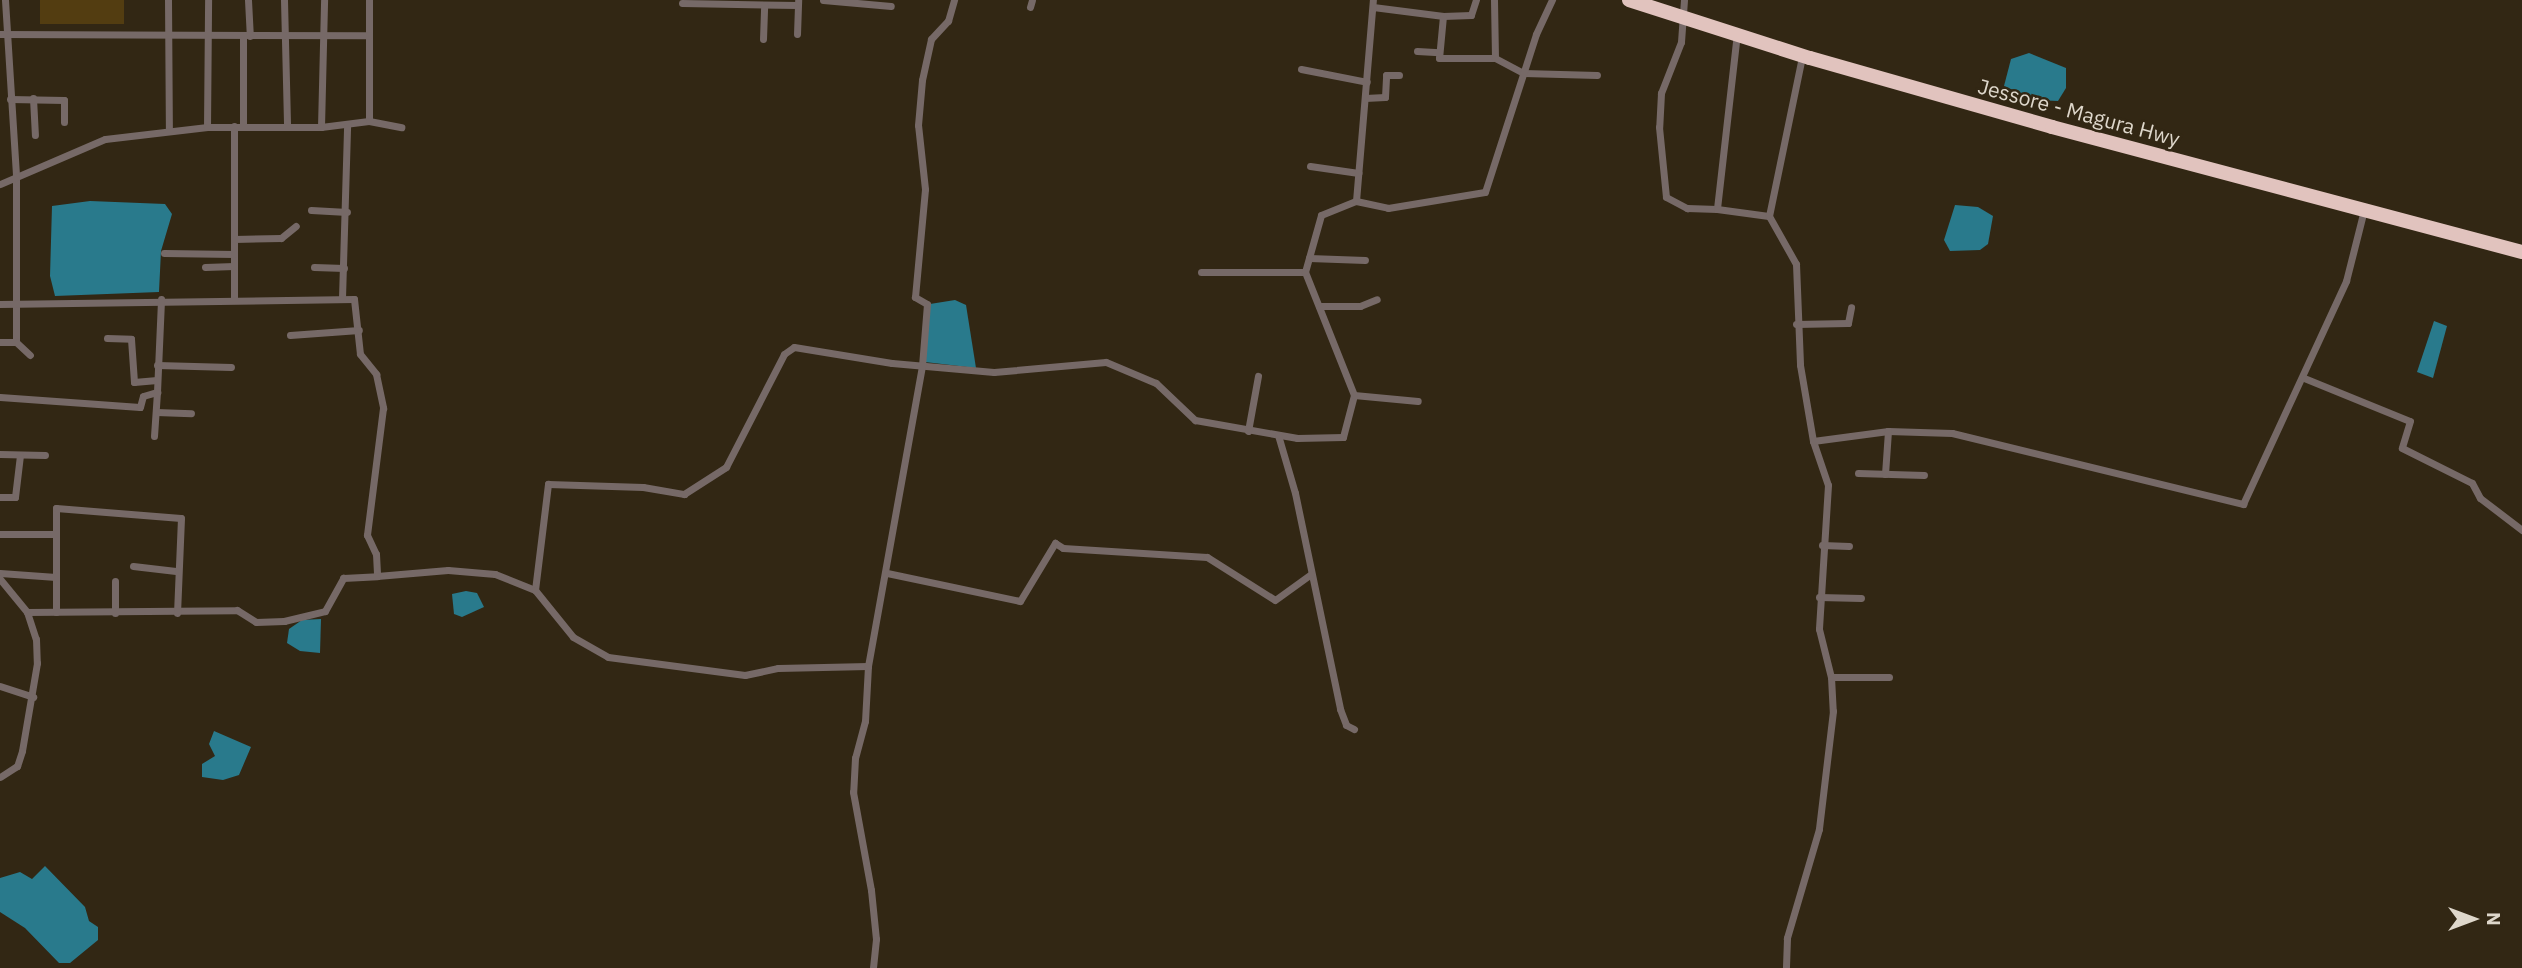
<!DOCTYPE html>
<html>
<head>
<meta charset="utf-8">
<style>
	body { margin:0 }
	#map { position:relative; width:2522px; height:968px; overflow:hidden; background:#322714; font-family:"IBM Plex Sans",sans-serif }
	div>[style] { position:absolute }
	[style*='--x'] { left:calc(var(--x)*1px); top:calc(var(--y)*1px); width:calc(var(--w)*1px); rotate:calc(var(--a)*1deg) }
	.green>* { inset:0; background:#533d11; transform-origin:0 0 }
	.water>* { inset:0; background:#297a8c }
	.street>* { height:7px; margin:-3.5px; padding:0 3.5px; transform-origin:3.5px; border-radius:3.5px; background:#766967 }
	.highway>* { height:14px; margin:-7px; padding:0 7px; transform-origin:7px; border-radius:7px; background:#e1c3be }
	span { translate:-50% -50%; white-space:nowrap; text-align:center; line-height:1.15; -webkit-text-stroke:5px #322714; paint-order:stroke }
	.street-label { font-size:21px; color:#ded7cb }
	.north { position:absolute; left:2438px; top:884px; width:70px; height:70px; -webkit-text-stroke:5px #322714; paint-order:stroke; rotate:90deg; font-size:19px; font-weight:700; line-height:28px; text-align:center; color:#ded7cb }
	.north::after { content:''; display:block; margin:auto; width:24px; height:32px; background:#ded7cb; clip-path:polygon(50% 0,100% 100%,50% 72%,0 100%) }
</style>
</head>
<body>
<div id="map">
	<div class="green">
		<i style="left:40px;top:0;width:84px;height:24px"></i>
	</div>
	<div class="water">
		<i style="clip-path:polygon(2029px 53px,2066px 68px,2066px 88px,2058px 101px,2036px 100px,2004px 86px,2011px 59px)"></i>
		<i style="clip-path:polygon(90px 201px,165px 204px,172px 214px,161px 251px,159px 292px,55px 296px,50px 276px,52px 206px)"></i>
		<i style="clip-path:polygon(1955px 205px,1978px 207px,1993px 216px,1988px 244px,1980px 250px,1950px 251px,1944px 240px)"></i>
		<i style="clip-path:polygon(955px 300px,966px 305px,976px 368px,925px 362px,930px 304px)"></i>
		<i style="clip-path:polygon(2434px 321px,2447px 326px,2433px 378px,2417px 372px)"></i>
		<i style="clip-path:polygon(466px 591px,477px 593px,484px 607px,462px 617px,454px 614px,452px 594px)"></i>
		<i style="clip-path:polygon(321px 619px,320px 653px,300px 651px,287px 643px,289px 629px,302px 620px)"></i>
		<i style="clip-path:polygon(214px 731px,251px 747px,239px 775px,223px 780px,202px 777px,202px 764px,215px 756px,209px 744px)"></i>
		<i style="clip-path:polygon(45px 866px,85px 907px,89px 921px,98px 927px,98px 940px,70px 963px,59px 963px,25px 928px,0 912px,0 878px,20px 872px,32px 879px)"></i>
	</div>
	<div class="street">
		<i style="--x:5;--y:0;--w:176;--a:86.4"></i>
		<i style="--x:16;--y:176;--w:166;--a:90"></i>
		<i style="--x:16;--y:342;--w:19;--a:43"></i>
		<i style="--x:168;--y:0;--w:131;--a:89.6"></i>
		<i style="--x:248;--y:0;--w:36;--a:87"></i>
		<i style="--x:284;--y:0;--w:125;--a:88.6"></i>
		<i style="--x:369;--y:0;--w:121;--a:90"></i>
		<i style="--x:823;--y:0;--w:68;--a:5"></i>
		<i style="--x:1494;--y:0;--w:58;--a:89"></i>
		<i style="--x:1684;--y:0;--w:42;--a:94.1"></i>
		<i style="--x:1681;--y:42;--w:55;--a:111.4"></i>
		<i style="--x:1661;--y:93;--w:34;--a:93"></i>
		<i style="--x:1659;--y:127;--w:70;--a:84.3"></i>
		<i style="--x:1666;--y:197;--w:24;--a:28"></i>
		<i style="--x:1687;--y:208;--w:30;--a:2"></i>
		<i style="--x:682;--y:3;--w:115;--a:1"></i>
		<i style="--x:1030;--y:7;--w:7;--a:-74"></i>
		<i style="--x:1373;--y:7;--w:71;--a:7.3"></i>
		<i style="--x:1443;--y:16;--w:28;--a:-2"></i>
		<i style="--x:1471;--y:15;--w:16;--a:-72"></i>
		<i style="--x:1443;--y:16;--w:42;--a:95.4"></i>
		<i style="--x:1439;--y:58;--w:56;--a:0"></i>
		<i style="--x:1495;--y:58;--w:32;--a:28"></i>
		<i style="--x:1523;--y:73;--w:74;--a:1.5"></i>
		<i style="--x:1737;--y:33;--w:177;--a:96.5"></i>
		<i style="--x:1717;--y:209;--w:52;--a:7.7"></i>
		<i style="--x:1769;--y:216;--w:55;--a:60.6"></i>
		<i style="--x:1796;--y:264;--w:101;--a:87.7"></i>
		<i style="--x:1800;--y:365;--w:77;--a:80.3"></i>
		<i style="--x:1813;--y:441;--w:46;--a:71.2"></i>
		<i style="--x:1828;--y:485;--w:144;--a:93.6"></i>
		<i style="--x:1819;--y:629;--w:49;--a:76"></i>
		<i style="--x:1831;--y:677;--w:34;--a:87"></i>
		<i style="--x:1833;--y:711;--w:119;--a:96.8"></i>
		<i style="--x:1819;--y:829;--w:114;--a:106.4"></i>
		<i style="--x:1787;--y:938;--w:30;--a:92"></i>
		<i style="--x:0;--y:34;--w:369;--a:0.2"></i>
		<i style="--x:797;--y:34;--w:34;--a:-88"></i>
		<i style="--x:243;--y:35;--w:90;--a:90"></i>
		<i style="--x:763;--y:39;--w:34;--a:-88"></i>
		<i style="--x:1417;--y:51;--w:22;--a:3"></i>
		<i style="--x:1301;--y:69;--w:67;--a:11.1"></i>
		<i style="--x:33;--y:98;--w:37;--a:87"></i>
		<i style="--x:1365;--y:98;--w:20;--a:-3"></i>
		<i style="--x:1385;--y:97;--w:22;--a:-87"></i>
		<i style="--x:1386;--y:75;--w:13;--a:0"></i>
		<i style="--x:10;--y:99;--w:54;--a:1.1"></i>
		<i style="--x:64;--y:100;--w:22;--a:90"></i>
		<i style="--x:234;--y:126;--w:173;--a:90"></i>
		<i style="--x:207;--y:127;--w:127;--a:-89.5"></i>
		<i style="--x:321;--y:127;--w:127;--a:-88.6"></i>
		<i style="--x:1310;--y:166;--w:49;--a:8.3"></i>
		<i style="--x:0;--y:184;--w:114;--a:-23.2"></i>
		<i style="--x:105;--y:139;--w:103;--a:-6.7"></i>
		<i style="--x:207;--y:127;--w:114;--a:0"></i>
		<i style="--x:321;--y:127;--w:48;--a:-7.1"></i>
		<i style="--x:369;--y:121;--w:33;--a:11"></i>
		<i style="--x:1356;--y:201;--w:33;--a:12"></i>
		<i style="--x:1388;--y:208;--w:98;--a:-9.4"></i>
		<i style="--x:1485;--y:192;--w:166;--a:-72.1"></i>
		<i style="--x:1536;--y:34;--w:38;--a:-65"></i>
		<i style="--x:311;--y:210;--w:36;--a:3"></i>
		<i style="--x:1769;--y:216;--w:163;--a:-78.3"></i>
		<i style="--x:234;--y:239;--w:47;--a:-1.2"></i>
		<i style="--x:281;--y:238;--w:19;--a:-39"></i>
		<i style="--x:164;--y:253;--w:70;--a:0.8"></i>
		<i style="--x:1309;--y:258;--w:56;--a:2"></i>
		<i style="--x:205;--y:267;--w:29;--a:-2"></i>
		<i style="--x:314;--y:267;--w:30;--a:2"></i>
		<i style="--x:1201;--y:272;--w:104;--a:0"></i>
		<i style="--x:342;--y:298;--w:173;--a:-88.3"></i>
		<i style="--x:0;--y:304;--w:354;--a:-0.8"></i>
		<i style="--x:354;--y:299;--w:55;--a:83.8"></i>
		<i style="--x:360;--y:354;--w:26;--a:51"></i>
		<i style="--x:376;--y:374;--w:35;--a:78"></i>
		<i style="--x:383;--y:408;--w:128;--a:97.2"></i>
		<i style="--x:367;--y:535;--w:21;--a:65"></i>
		<i style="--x:376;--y:554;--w:22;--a:87"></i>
		<i style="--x:377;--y:576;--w:71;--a:-4.8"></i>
		<i style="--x:448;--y:570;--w:47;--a:4.9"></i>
		<i style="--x:495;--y:574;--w:43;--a:21.8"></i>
		<i style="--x:535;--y:590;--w:107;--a:-83"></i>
		<i style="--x:548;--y:484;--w:95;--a:1.8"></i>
		<i style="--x:643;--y:487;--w:42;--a:9.7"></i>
		<i style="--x:684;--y:494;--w:50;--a:-32.7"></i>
		<i style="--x:726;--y:467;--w:127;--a:-62.8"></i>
		<i style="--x:784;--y:354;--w:12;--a:-35"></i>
		<i style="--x:794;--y:347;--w:99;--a:9.3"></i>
		<i style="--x:892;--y:363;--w:102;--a:5"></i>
		<i style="--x:994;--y:372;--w:112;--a:-5.1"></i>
		<i style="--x:1106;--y:362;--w:54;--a:22.8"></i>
		<i style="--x:1156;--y:383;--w:54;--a:43.5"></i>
		<i style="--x:1195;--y:420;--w:104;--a:10"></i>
		<i style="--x:1297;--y:438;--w:46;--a:-1.2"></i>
		<i style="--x:1343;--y:437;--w:43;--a:-75.3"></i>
		<i style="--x:1354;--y:395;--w:132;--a:-111.7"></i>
		<i style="--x:1305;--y:272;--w:59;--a:-74.3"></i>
		<i style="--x:1321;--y:215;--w:38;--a:-22"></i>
		<i style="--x:1356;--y:201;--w:202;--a:-85.2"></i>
		<i style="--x:1319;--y:306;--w:41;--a:0"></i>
		<i style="--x:1360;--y:306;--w:18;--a:-22"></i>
		<i style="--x:1796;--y:324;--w:52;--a:-1.1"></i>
		<i style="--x:1848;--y:323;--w:16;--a:-79"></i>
		<i style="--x:290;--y:335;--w:69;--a:-4.1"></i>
		<i style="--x:107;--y:338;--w:24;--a:2"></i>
		<i style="--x:131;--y:339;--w:43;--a:86"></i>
		<i style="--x:134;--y:382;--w:23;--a:-5"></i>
		<i style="--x:0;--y:342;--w:16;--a:0"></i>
		<i style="--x:157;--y:365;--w:74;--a:1.5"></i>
		<i style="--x:2304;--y:378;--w:114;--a:22.1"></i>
		<i style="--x:2410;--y:421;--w:28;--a:107"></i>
		<i style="--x:2402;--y:448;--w:78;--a:26.6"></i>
		<i style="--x:2472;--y:483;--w:17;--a:62"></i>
		<i style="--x:2480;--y:498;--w:53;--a:37.3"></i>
		<i style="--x:1354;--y:395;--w:64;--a:5.4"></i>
		<i style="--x:0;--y:397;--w:140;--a:4.1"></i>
		<i style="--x:140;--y:407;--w:11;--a:-75"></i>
		<i style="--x:143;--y:396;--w:15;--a:-16"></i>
		<i style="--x:157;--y:392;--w:93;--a:-87.5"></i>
		<i style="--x:156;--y:412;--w:35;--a:2"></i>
		<i style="--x:1248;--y:431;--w:56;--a:-79.7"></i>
		<i style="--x:1278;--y:435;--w:60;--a:73.7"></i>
		<i style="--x:1295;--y:493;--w:221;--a:78.2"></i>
		<i style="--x:1340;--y:709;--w:17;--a:69"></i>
		<i style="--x:1346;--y:725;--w:9;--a:27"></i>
		<i style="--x:154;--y:436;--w:44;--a:-86.1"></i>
		<i style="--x:1813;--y:441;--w:76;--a:-7.6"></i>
		<i style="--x:1888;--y:431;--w:64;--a:1.8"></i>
		<i style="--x:1952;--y:433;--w:300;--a:13.7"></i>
		<i style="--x:2243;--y:504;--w:246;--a:-65.2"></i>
		<i style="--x:2346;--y:281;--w:73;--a:-75.8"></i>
		<i style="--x:0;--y:454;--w:45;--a:1.3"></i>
		<i style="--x:1858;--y:473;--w:66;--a:1.7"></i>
		<i style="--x:1885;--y:474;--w:43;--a:-86"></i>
		<i style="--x:0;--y:497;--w:15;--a:0"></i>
		<i style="--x:15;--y:497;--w:42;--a:-83.2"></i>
		<i style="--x:0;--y:534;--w:56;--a:0"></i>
		<i style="--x:1822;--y:545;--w:27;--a:2"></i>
		<i style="--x:133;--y:566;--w:43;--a:6.6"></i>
		<i style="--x:0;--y:573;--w:56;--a:4.1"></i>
		<i style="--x:887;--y:573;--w:136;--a:11.9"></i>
		<i style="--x:1020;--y:601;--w:68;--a:-58.9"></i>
		<i style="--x:1055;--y:543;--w:9;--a:32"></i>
		<i style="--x:1063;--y:548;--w:144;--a:3.6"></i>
		<i style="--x:1207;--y:557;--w:80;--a:32.3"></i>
		<i style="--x:1275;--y:600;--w:44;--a:-35.8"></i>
		<i style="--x:0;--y:579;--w:43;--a:50.7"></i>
		<i style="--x:27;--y:612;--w:28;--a:72"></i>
		<i style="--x:36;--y:639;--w:24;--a:88"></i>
		<i style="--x:37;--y:663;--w:89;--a:99.7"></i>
		<i style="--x:22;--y:751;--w:16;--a:108"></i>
		<i style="--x:17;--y:766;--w:20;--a:147"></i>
		<i style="--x:115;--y:581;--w:32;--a:90"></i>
		<i style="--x:535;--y:590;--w:60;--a:51"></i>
		<i style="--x:573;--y:637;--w:40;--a:29.7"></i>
		<i style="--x:608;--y:657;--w:138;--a:7.5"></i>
		<i style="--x:745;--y:675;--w:34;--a:-12"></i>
		<i style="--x:778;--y:668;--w:90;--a:-1.3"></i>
		<i style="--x:868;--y:666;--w:55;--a:93.1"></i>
		<i style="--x:865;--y:721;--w:38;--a:105"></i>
		<i style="--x:855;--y:758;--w:34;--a:93"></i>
		<i style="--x:853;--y:792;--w:100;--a:79.6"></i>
		<i style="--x:871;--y:890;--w:49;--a:84.2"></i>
		<i style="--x:876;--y:939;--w:29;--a:96"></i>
		<i style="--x:1819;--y:597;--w:42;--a:1.4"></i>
		<i style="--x:27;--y:612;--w:210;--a:-0.5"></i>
		<i style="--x:237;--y:610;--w:22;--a:32"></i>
		<i style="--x:256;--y:622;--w:28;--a:-2"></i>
		<i style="--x:284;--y:621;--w:42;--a:-13.7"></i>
		<i style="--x:325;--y:611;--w:38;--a:-61"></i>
		<i style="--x:343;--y:578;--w:34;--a:-3"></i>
		<i style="--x:56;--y:612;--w:104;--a:-90"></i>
		<i style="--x:56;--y:508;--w:125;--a:4.6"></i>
		<i style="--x:181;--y:518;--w:95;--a:92.4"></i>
		<i style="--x:868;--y:666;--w:305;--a:-79.8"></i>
		<i style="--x:922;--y:366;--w:62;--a:-85.4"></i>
		<i style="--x:927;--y:304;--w:14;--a:-150"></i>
		<i style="--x:915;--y:297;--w:108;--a:-84.7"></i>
		<i style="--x:925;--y:189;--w:64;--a:-96.2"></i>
		<i style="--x:918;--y:125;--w:45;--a:-84.9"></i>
		<i style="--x:922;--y:80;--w:42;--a:-77.6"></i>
		<i style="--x:931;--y:39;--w:25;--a:-47"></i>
		<i style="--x:948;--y:21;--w:22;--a:-74"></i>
		<i style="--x:1831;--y:677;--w:58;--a:0"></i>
		<i style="--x:0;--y:686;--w:35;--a:18"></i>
	</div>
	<div class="highway">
		<i style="--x:1629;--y:0;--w:190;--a:17.8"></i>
		<i style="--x:1810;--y:58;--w:252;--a:15.9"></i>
		<i style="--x:2052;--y:127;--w:486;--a:14.9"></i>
	</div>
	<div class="street-label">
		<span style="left:2079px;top:112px;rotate:15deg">Jessore - Magura Hwy</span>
	</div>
	<div class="north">N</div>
</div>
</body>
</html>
